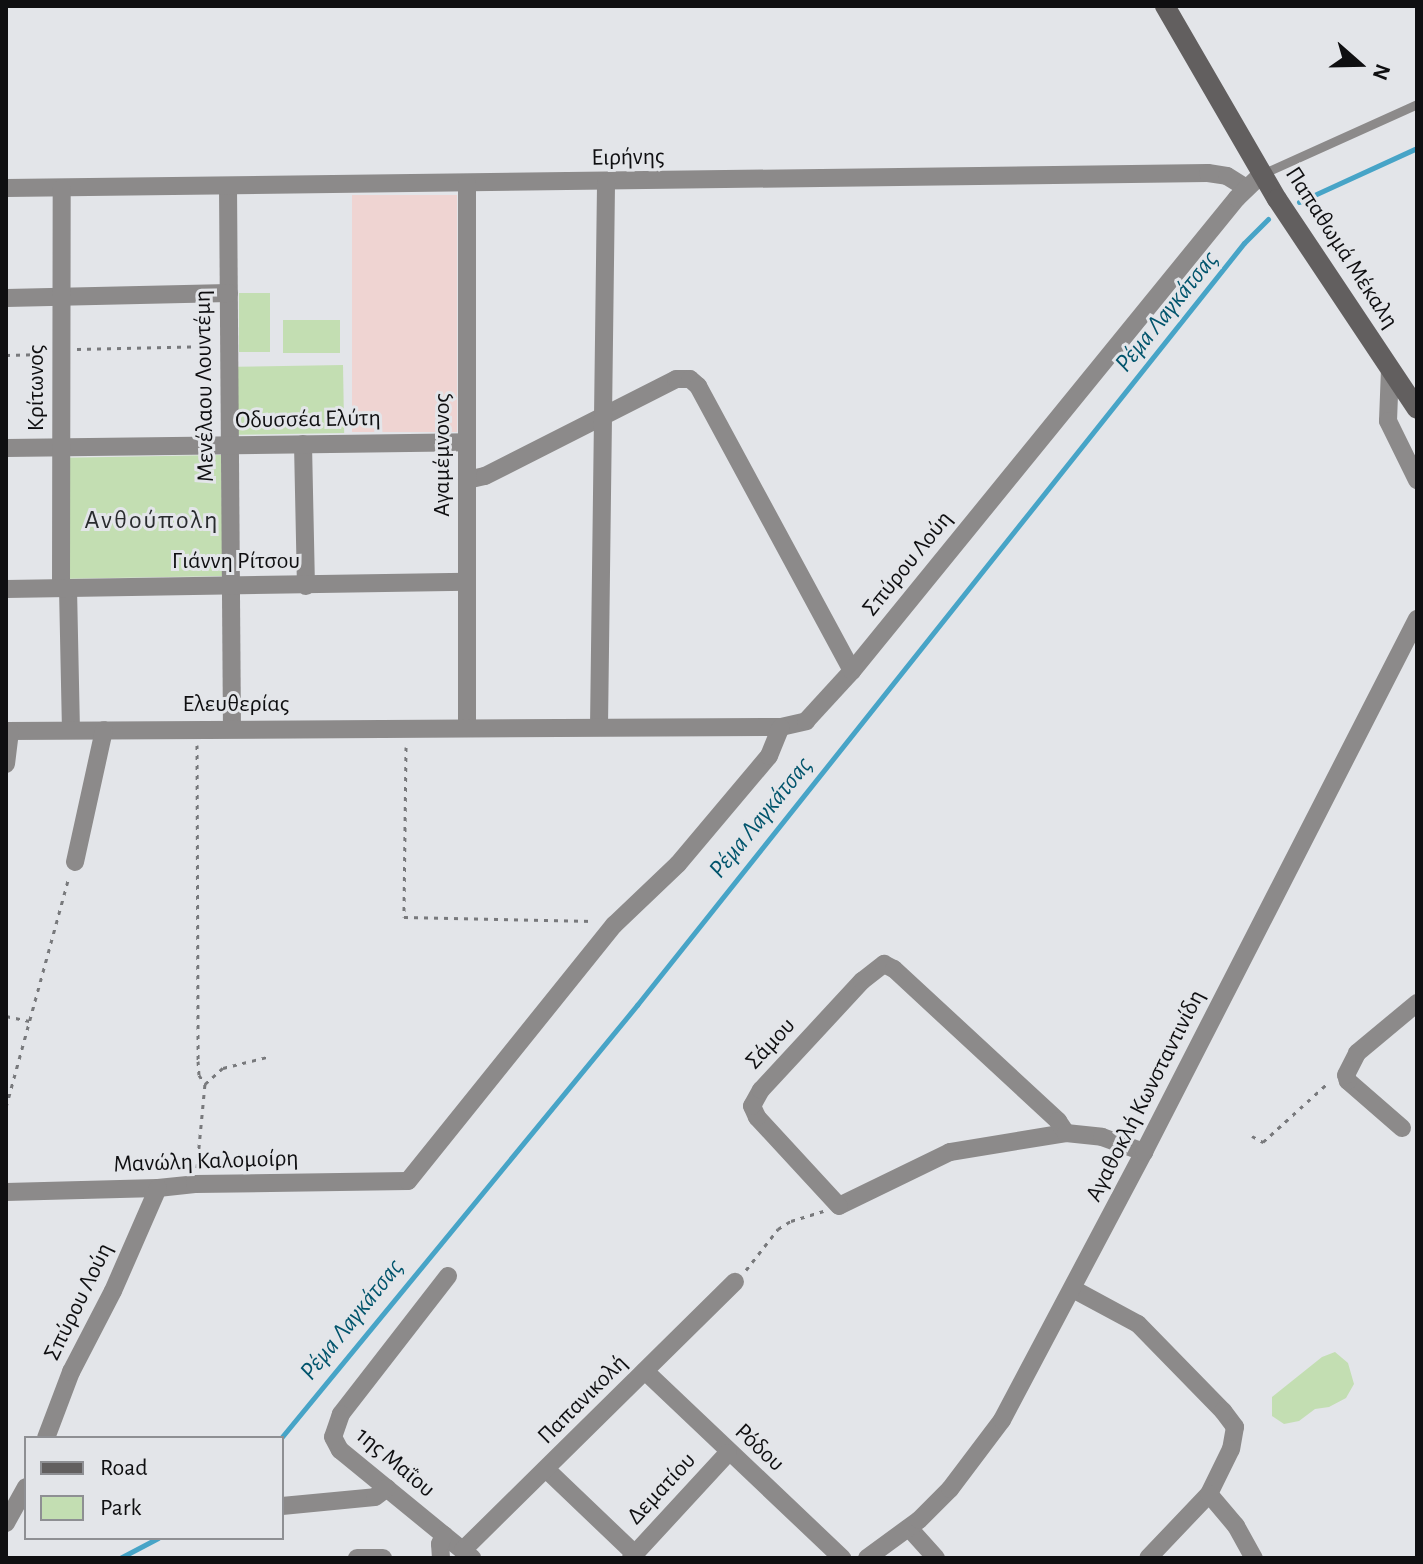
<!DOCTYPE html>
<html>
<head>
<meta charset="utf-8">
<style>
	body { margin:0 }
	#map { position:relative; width:1423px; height:1564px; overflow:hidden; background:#e3e5e9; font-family:"Alegreya Sans",sans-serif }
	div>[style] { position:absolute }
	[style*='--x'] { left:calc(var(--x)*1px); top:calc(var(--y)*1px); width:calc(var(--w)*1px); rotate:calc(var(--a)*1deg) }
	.education>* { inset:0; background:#efd4d2; transform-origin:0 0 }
	.green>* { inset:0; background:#c3deb2; transform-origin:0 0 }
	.stream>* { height:5px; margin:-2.5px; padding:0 2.5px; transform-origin:2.5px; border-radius:2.5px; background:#47a4c7 }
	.path>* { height:3px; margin-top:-1.5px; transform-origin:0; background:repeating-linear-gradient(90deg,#78797c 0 4px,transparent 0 10px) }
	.lane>* { height:9px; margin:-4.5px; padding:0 4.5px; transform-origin:4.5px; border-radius:4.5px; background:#8c8a8a }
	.street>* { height:18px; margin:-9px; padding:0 9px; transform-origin:9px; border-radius:9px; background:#8c8a8a }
	.secondary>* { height:20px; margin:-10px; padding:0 10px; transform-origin:10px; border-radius:10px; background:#625f5f }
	span { translate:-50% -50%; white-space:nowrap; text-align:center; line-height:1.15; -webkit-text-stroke:6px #e3e5e9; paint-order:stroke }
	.street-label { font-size:24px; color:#0f0f11 }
	.water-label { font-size:26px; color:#01546c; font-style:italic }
	.neighbourhood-label { font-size:26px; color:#292b2e; letter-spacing:2px }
	.frame { position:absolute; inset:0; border:8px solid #0f0f11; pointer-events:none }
	.legend { position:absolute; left:24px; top:1436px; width:260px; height:104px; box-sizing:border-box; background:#e3e5e9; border:2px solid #8e8f93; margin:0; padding:10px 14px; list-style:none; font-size:24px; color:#0f0f11 }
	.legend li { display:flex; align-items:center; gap:16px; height:40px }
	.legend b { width:40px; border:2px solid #8e8f93 }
	.north { position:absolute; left:1319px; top:24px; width:80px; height:80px; -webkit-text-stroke:6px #e3e5e9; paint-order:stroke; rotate:110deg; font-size:22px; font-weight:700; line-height:32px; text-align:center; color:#0f0f11 }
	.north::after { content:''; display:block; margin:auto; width:28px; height:36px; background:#0f0f11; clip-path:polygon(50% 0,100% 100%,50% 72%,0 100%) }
</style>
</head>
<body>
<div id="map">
	<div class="education">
		<i style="left:457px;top:195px;width:237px;height:105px;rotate:90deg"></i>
	</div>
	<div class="green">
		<i style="left:239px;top:293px;width:31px;height:59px"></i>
		<i style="left:340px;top:320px;width:33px;height:57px;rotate:90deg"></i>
		<i style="left:343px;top:365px;width:68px;height:106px;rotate:89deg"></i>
		<i style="left:221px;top:455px;width:121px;height:155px;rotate:89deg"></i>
		<i style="clip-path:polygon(1335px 1352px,1348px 1363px,1354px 1384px,1346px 1398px,1329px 1407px,1315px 1409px,1299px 1421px,1284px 1424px,1272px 1416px,1272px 1397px,1322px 1357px)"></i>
	</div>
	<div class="stream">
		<i style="--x:1299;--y:202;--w:130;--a:-24.6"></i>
		<i style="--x:281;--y:1438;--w:561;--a:-50.57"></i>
		<i style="--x:637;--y:1005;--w:974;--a:-51.46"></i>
		<i style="--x:1244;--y:243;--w:34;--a:-45"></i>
		<i style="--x:120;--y:1558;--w:43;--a:-27.8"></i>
	</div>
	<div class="path">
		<i style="--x:77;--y:349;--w:136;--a:-1.3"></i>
		<i style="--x:6;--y:355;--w:40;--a:-1.4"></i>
		<i style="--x:197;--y:745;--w:316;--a:89.8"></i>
		<i style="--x:198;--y:1061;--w:14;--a:86"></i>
		<i style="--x:199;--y:1075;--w:11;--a:56"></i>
		<i style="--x:406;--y:747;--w:170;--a:90.7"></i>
		<i style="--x:404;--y:917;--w:190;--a:1.2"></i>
		<i style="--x:6;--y:1016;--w:25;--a:12"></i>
		<i style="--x:6;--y:1107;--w:239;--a:-74.7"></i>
		<i style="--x:1252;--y:1136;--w:13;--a:29"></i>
		<i style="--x:1263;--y:1142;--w:89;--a:-42.3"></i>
		<i style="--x:197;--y:1168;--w:84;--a:-84.6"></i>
		<i style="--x:205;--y:1084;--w:24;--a:-42"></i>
		<i style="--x:223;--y:1068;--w:45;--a:-14"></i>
		<i style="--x:746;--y:1270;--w:52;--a:-52"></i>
		<i style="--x:778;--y:1229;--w:15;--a:-32"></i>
		<i style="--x:791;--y:1221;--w:34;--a:-17"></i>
	</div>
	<div class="lane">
		<i style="--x:1262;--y:174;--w:170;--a:-24.3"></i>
	</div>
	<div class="street">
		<i style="--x:228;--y:186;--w:543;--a:89.58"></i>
		<i style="--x:6;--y:188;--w:1202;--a:-0.71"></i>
		<i style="--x:1208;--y:173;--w:19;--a:9"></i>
		<i style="--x:1227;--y:176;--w:22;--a:32"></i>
		<i style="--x:6;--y:298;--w:223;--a:-1.3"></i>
		<i style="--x:1390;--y:369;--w:52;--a:92.2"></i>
		<i style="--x:1388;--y:421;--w:66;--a:63.8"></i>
		<i style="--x:303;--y:444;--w:142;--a:88.8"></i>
		<i style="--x:6;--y:448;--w:461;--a:-0.7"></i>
		<i style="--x:467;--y:480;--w:18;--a:-13"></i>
		<i style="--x:485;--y:476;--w:214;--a:-26.9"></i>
		<i style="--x:676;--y:379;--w:14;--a:0"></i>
		<i style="--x:690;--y:379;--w:11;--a:41"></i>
		<i style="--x:698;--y:386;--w:324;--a:61.6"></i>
		<i style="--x:61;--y:588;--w:400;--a:-89.9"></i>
		<i style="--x:68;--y:588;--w:142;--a:88.8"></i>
		<i style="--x:6;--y:589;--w:461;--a:-0.9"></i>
		<i style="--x:599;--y:727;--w:545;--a:-89.26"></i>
		<i style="--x:467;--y:728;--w:545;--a:-90"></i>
		<i style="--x:6;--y:731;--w:775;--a:-0.3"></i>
		<i style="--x:781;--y:727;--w:26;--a:-13"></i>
		<i style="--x:806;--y:721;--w:68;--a:-47.4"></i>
		<i style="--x:852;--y:671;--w:610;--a:-50.86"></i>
		<i style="--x:1237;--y:198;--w:35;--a:-44"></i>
		<i style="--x:6;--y:764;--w:33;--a:-83"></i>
		<i style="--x:75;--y:862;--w:135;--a:-77.6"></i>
		<i style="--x:1402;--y:1128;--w:72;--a:-139"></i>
		<i style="--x:1348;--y:1081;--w:6;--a:-108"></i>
		<i style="--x:1346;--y:1075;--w:25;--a:-63"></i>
		<i style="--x:1357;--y:1053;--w:78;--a:-39.8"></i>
		<i style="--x:1066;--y:1133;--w:118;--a:170.7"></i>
		<i style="--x:950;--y:1152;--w:123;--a:154.1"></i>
		<i style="--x:839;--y:1206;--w:121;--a:-132.7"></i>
		<i style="--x:757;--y:1117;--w:12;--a:-114"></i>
		<i style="--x:752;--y:1106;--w:18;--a:-61"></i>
		<i style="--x:761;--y:1090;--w:149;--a:-47.2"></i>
		<i style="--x:862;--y:981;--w:28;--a:-38"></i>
		<i style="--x:884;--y:964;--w:11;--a:27"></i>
		<i style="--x:894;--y:969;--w:224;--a:42.8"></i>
		<i style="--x:1058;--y:1121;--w:14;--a:56"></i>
		<i style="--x:1066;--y:1133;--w:36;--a:6"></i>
		<i style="--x:1102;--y:1137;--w:45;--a:19.7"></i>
		<i style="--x:6;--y:1192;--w:152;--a:-1.5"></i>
		<i style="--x:158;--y:1188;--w:37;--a:-6"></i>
		<i style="--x:195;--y:1184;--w:213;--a:-0.8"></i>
		<i style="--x:408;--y:1181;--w:329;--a:-51.2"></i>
		<i style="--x:614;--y:925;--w:88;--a:-43.6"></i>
		<i style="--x:678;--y:864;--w:141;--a:-49.9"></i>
		<i style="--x:769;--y:756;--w:31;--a:-68"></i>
		<i style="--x:448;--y:1276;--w:175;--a:127.8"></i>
		<i style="--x:341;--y:1414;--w:24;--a:109"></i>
		<i style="--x:333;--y:1437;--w:15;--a:62"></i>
		<i style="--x:340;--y:1450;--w:171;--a:39.3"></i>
		<i style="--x:1073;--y:1289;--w:74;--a:28.3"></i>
		<i style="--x:1138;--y:1324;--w:122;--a:45.7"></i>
		<i style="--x:1223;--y:1411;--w:20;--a:53"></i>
		<i style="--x:1235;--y:1427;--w:22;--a:100"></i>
		<i style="--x:1231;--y:1449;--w:50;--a:116.1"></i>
		<i style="--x:1209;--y:1494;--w:88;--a:133.6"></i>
		<i style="--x:645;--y:1371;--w:272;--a:43.5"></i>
		<i style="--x:46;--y:1438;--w:71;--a:-69.3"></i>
		<i style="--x:71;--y:1372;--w:91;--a:-62.6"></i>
		<i style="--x:113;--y:1291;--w:112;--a:-66.4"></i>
		<i style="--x:547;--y:1470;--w:122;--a:43.7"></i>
		<i style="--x:1209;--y:1494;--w:42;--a:49.8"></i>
		<i style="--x:1236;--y:1526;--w:37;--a:61"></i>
		<i style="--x:282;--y:1506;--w:93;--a:-5.5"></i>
		<i style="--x:375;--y:1497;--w:15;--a:-37"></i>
		<i style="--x:6;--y:1523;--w:41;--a:-60.9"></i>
		<i style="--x:909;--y:1528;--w:40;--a:48"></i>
		<i style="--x:463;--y:1550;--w:382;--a:-44.6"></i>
		<i style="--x:357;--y:1558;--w:26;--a:0"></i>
		<i style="--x:441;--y:1558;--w:14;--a:-94"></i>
		<i style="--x:440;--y:1544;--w:10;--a:-66"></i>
		<i style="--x:631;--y:1558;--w:143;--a:-47.3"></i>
		<i style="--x:867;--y:1558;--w:64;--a:-36.2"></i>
		<i style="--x:919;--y:1520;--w:44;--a:-45"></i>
		<i style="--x:950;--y:1489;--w:86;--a:-53"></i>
		<i style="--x:1002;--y:1420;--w:303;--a:-62.1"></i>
		<i style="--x:1144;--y:1152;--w:599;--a:-62.88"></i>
	</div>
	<div class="secondary">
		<i style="--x:1165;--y:6;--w:223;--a:59.9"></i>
		<i style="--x:1277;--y:199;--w:252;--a:56.3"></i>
	</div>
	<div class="street-label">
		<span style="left:628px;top:158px;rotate:-1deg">Ειρήνης</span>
		<span style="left:1341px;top:248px;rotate:57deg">Παπαθωμά Μέκαλη</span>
		<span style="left:205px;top:386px;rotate:-91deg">Μενέλαου Λουντέμη</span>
		<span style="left:37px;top:388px;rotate:-90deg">Κρίτωνος</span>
		<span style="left:308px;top:420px;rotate:-1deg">Οδυσσέα Ελύτη</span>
		<span style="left:443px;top:455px;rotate:-90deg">Αγαμέμνονoς</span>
		<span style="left:236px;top:562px">Γιάννη Ρίτσου</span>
		<span style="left:908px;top:564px;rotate:-51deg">Σπύρου Λούη</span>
		<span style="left:236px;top:705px">Ελευθερίας</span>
		<span style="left:771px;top:1044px;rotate:-47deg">Σάμου</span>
		<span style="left:1146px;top:1096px;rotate:-63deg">Αγαθοκλή Κωνσταντινίδη</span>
		<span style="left:206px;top:1162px;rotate:-2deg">Μανώλη Καλομοίρη</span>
		<span style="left:79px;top:1302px;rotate:-64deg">Σπύρου Λούη</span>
		<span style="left:583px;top:1400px;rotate:-45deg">Παπανικολή</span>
		<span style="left:759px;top:1448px;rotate:43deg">Ρόδου</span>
		<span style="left:395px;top:1463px;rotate:40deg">1ης Μαΐου</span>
		<span style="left:662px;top:1489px;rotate:-47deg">Δεματίου</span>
	</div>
	<div class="water-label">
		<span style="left:1167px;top:312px;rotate:-51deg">Ρέμα Λαγκάτσας</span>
		<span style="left:761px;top:818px;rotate:-51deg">Ρέμα Λαγκάτσας</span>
		<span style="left:352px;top:1320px;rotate:-51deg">Ρέμα Λαγκάτσας</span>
	</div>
	<div class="neighbourhood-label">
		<span style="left:152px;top:521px">Ανθούπολη</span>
	</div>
	<div class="frame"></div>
	<ul class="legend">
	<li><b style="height:10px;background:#625f5f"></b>Road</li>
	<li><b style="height:22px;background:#c3deb2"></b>Park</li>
	</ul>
	<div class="north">N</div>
</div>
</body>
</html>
